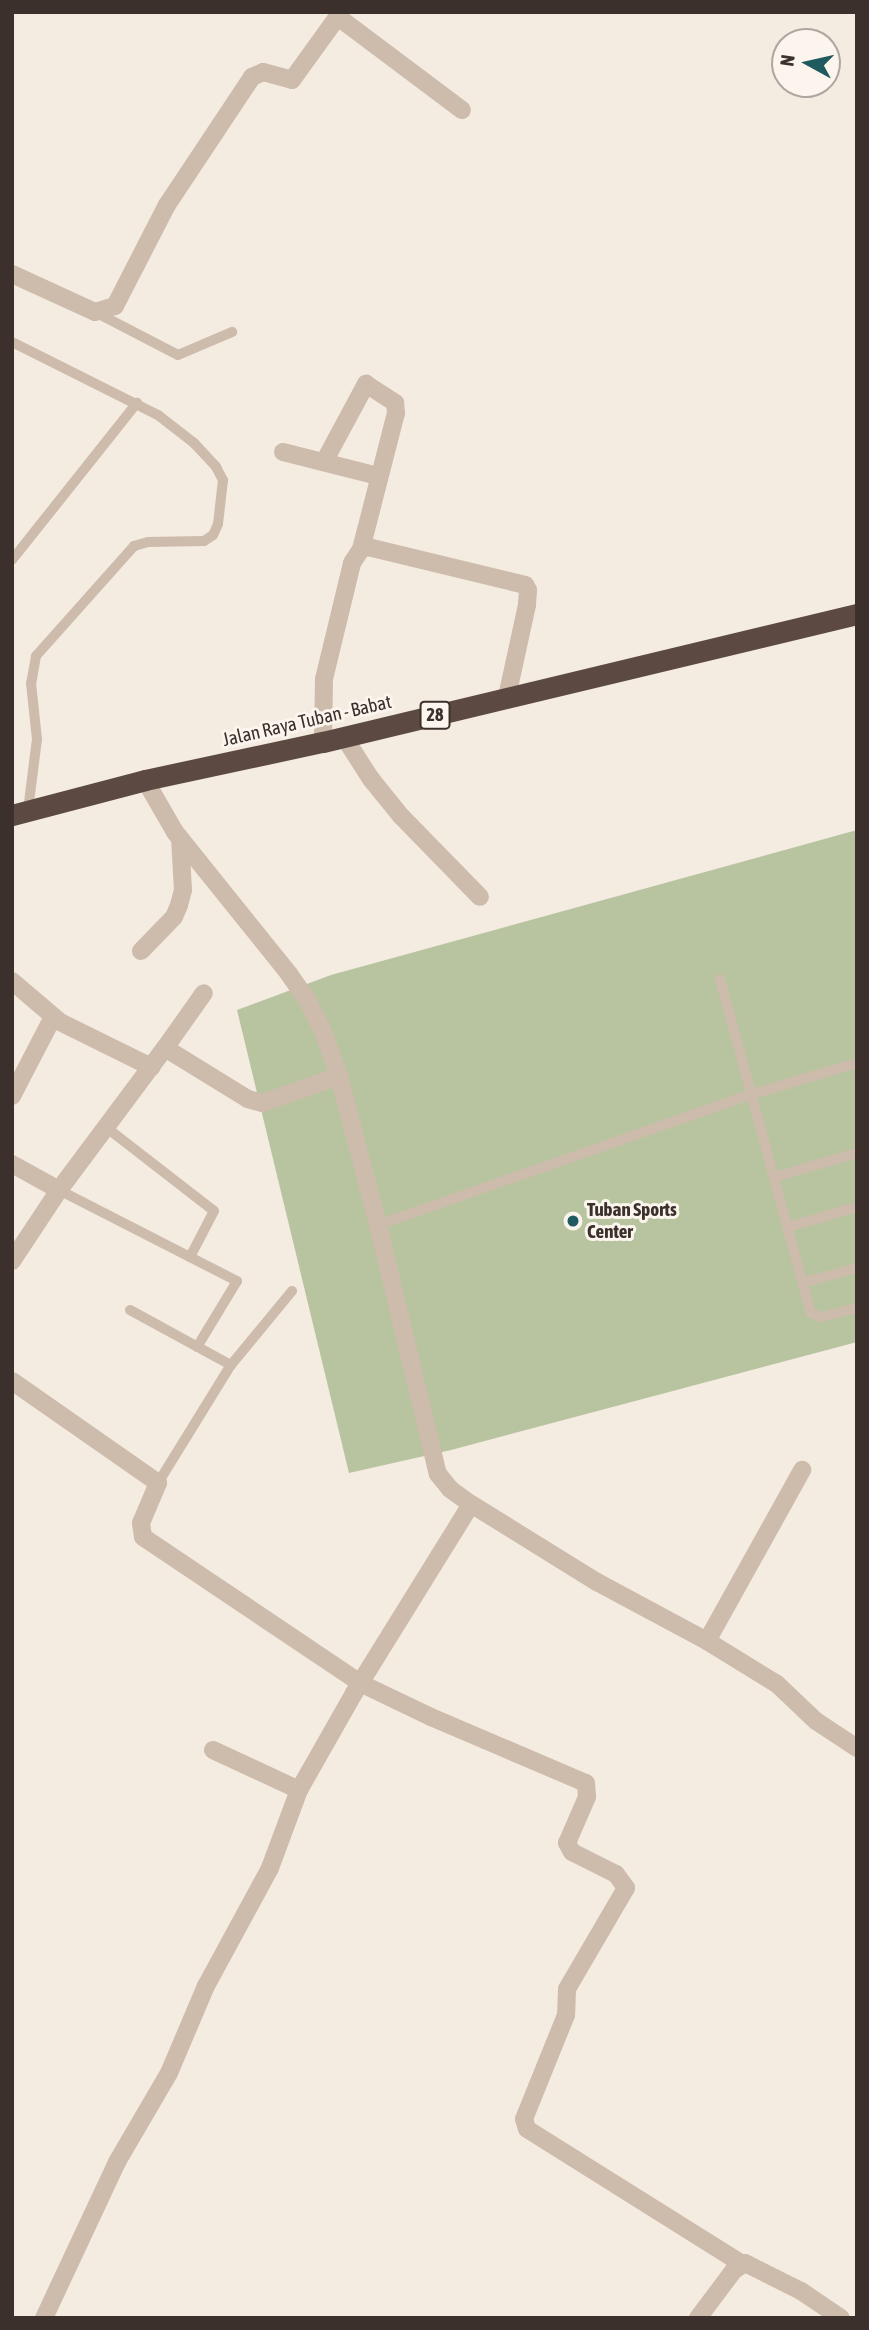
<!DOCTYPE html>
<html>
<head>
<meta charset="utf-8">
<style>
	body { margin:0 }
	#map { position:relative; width:869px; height:2330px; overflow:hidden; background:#f4ebe1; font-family:"Asap Condensed",sans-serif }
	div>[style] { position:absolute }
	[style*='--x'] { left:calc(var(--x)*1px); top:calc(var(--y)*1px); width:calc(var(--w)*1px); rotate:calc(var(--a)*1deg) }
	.green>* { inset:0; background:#b8c4a0 }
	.lane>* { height:10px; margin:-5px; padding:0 5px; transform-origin:5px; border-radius:5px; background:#cdbbac }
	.street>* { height:18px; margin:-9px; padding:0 9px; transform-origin:9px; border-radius:9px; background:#cdbbac }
	.highway>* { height:21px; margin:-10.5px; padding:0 10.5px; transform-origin:10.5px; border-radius:10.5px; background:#5c4a42 }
	.dots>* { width:19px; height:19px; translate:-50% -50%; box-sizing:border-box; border:4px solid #fbf5ee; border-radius:50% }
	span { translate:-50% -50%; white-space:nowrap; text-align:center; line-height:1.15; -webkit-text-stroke:6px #fbf5ee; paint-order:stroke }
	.shield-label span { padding:2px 5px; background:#fbf5ee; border:2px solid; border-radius:5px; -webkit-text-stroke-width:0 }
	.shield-label { font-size:18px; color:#3b302b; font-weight:700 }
	.street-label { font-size:19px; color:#3b302b }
	.poi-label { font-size:19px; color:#3b302b; font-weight:700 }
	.left { translate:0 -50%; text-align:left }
	.frame { position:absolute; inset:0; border:14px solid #3b302b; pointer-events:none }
	.north { position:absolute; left:771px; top:28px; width:70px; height:70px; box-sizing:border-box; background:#fbf5ee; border:2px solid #aea6a0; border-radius:50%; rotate:278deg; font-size:19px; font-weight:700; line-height:28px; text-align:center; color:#3b302b }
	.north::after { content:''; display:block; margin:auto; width:24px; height:32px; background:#1f5a5e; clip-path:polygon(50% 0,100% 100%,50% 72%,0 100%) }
</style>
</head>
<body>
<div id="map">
	<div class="green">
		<i style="clip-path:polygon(857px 830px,857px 1342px,451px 1450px,349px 1473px,237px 1010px,331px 975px)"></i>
	</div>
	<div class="lane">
		<i style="--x:95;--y:312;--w:93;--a:27.4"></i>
		<i style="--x:178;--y:355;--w:59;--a:-23.1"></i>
		<i style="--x:12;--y:342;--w:163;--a:26.6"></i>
		<i style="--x:158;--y:415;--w:46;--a:37.9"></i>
		<i style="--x:194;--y:443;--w:33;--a:47"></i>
		<i style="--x:216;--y:467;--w:15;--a:62"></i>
		<i style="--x:223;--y:480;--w:44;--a:96.5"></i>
		<i style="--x:218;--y:524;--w:12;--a:114"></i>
		<i style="--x:213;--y:535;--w:11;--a:146"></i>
		<i style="--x:204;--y:541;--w:56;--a:179"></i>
		<i style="--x:148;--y:542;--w:15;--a:164"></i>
		<i style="--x:134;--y:546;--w:147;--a:131.7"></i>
		<i style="--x:36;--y:656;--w:27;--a:100"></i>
		<i style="--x:31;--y:683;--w:56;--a:83.9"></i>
		<i style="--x:37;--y:739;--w:72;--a:97.2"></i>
		<i style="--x:12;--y:560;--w:201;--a:-51.5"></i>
		<i style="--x:720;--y:979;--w:346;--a:74.8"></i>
		<i style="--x:811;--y:1313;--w:11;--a:22"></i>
		<i style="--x:821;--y:1317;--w:37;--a:-14"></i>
		<i style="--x:107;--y:1128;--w:135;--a:37.8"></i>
		<i style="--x:214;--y:1211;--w:52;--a:117.6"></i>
		<i style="--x:775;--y:1177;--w:85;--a:-16.3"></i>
		<i style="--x:59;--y:1190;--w:200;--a:27.1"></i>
		<i style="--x:237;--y:1281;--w:77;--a:121.2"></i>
		<i style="--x:378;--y:1225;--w:397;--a:-19.3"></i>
		<i style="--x:753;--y:1094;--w:109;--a:-16.6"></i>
		<i style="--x:788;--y:1227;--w:72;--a:-16.2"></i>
		<i style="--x:802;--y:1283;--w:57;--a:-15.3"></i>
		<i style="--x:130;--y:1310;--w:115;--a:28.6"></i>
		<i style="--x:158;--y:1483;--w:139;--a:-58.3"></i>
		<i style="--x:231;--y:1365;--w:96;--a:-50.5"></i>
	</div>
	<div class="street">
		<i style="--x:338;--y:17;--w:155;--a:36.9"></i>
		<i style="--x:12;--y:274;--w:91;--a:24.6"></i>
		<i style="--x:95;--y:312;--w:21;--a:-17"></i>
		<i style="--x:115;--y:306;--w:114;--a:-62.8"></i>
		<i style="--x:167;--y:205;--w:154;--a:-56.4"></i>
		<i style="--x:252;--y:77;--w:12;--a:-24"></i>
		<i style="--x:263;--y:72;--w:30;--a:15"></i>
		<i style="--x:292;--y:80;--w:84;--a:-54.2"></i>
		<i style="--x:283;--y:452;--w:98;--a:14.2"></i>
		<i style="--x:324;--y:462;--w:89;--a:-61.7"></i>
		<i style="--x:366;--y:384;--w:35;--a:33"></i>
		<i style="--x:395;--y:403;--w:10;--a:84"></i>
		<i style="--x:396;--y:413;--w:140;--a:104.4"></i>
		<i style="--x:344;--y:737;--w:50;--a:57.3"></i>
		<i style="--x:371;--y:779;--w:48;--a:51"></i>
		<i style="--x:401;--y:816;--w:113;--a:45.7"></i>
		<i style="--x:323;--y:742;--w:63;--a:-89.1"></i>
		<i style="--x:324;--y:679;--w:119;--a:-76.4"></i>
		<i style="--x:352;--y:563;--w:17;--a:-57"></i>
		<i style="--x:361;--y:549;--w:7;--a:-16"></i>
		<i style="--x:368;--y:547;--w:162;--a:13.6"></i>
		<i style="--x:525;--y:585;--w:6;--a:59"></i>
		<i style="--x:528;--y:590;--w:15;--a:94"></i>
		<i style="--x:527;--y:605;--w:94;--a:102.3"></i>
		<i style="--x:145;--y:780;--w:60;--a:60"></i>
		<i style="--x:175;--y:832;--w:182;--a:51.2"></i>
		<i style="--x:289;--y:974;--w:33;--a:55"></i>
		<i style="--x:308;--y:1001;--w:37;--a:64"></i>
		<i style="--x:324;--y:1034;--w:45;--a:70.3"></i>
		<i style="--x:339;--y:1076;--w:154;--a:75.3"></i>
		<i style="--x:378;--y:1225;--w:256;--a:76.5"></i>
		<i style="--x:438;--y:1474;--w:19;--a:51"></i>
		<i style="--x:450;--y:1489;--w:26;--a:36"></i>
		<i style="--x:471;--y:1504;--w:148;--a:31.8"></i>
		<i style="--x:597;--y:1582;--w:125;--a:28.2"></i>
		<i style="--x:707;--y:1641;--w:82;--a:31.6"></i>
		<i style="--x:777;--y:1684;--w:54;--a:43.5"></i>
		<i style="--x:816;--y:1721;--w:49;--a:33.4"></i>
		<i style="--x:141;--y:951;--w:47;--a:-45.9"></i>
		<i style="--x:174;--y:917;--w:13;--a:-67"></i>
		<i style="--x:179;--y:905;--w:16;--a:-75"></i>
		<i style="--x:183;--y:890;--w:52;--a:-93.3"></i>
		<i style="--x:12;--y:981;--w:63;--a:40.5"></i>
		<i style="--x:60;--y:1022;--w:102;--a:26.3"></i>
		<i style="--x:165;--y:1048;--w:67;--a:-54.7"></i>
		<i style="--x:12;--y:1096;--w:89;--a:-62.6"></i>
		<i style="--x:12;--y:1164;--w:54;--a:29"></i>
		<i style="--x:12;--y:1261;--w:85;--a:-56.5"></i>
		<i style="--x:59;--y:1190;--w:177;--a:-53.3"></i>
		<i style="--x:165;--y:1048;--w:97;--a:31.6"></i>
		<i style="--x:248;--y:1099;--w:15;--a:16"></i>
		<i style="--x:262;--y:1103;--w:82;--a:-19.3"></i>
		<i style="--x:12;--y:1381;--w:178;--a:34.9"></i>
		<i style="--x:158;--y:1483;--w:43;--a:113"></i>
		<i style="--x:141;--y:1523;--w:14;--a:82"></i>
		<i style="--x:143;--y:1537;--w:262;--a:33.9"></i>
		<i style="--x:360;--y:1683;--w:79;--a:25.6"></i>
		<i style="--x:431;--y:1717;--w:168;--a:23.1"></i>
		<i style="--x:586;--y:1783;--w:14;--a:86"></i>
		<i style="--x:587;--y:1797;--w:50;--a:113.5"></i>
		<i style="--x:567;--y:1843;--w:10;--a:61"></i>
		<i style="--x:572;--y:1852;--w:49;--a:26.6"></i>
		<i style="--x:616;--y:1874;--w:17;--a:54"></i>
		<i style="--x:626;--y:1888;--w:117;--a:120.3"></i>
		<i style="--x:567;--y:1989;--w:26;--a:92"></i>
		<i style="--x:566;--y:2015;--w:112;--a:112"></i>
		<i style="--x:524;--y:2119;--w:10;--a:73"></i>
		<i style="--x:527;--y:2129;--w:252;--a:32.1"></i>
		<i style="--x:707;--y:1641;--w:196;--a:-60.9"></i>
		<i style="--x:213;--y:1750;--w:95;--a:24.9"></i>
		<i style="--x:44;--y:2318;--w:172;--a:-64.9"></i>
		<i style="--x:117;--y:2162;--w:103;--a:-59.7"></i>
		<i style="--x:169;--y:2073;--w:95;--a:-67"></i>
		<i style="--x:206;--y:1986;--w:134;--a:-61.5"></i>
		<i style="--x:270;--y:1868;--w:83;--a:-69.6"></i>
		<i style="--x:299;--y:1790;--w:112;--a:-60.4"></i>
		<i style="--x:354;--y:1693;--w:222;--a:-58.2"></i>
		<i style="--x:698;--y:2318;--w:60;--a:-53.1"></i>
		<i style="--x:734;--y:2270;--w:13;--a:-32"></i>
		<i style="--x:745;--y:2263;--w:63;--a:26.6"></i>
		<i style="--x:801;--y:2291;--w:48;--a:34"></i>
	</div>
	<div class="highway">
		<i style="--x:12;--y:815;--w:138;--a:-14.7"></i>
		<i style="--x:145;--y:780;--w:182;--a:-12.1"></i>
		<i style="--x:323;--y:742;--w:549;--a:-13.48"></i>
	</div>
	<div class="dots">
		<i style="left:573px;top:1221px;background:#1f5a5e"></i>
	</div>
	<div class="shield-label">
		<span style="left:435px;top:715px">28</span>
	</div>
	<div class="street-label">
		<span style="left:307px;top:721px;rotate:-13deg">Jalan Raya Tuban - Babat</span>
	</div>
	<div class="poi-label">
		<span class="left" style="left:587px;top:1221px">Tuban Sports<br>Center</span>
	</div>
	<div class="frame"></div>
	<div class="north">N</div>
</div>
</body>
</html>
